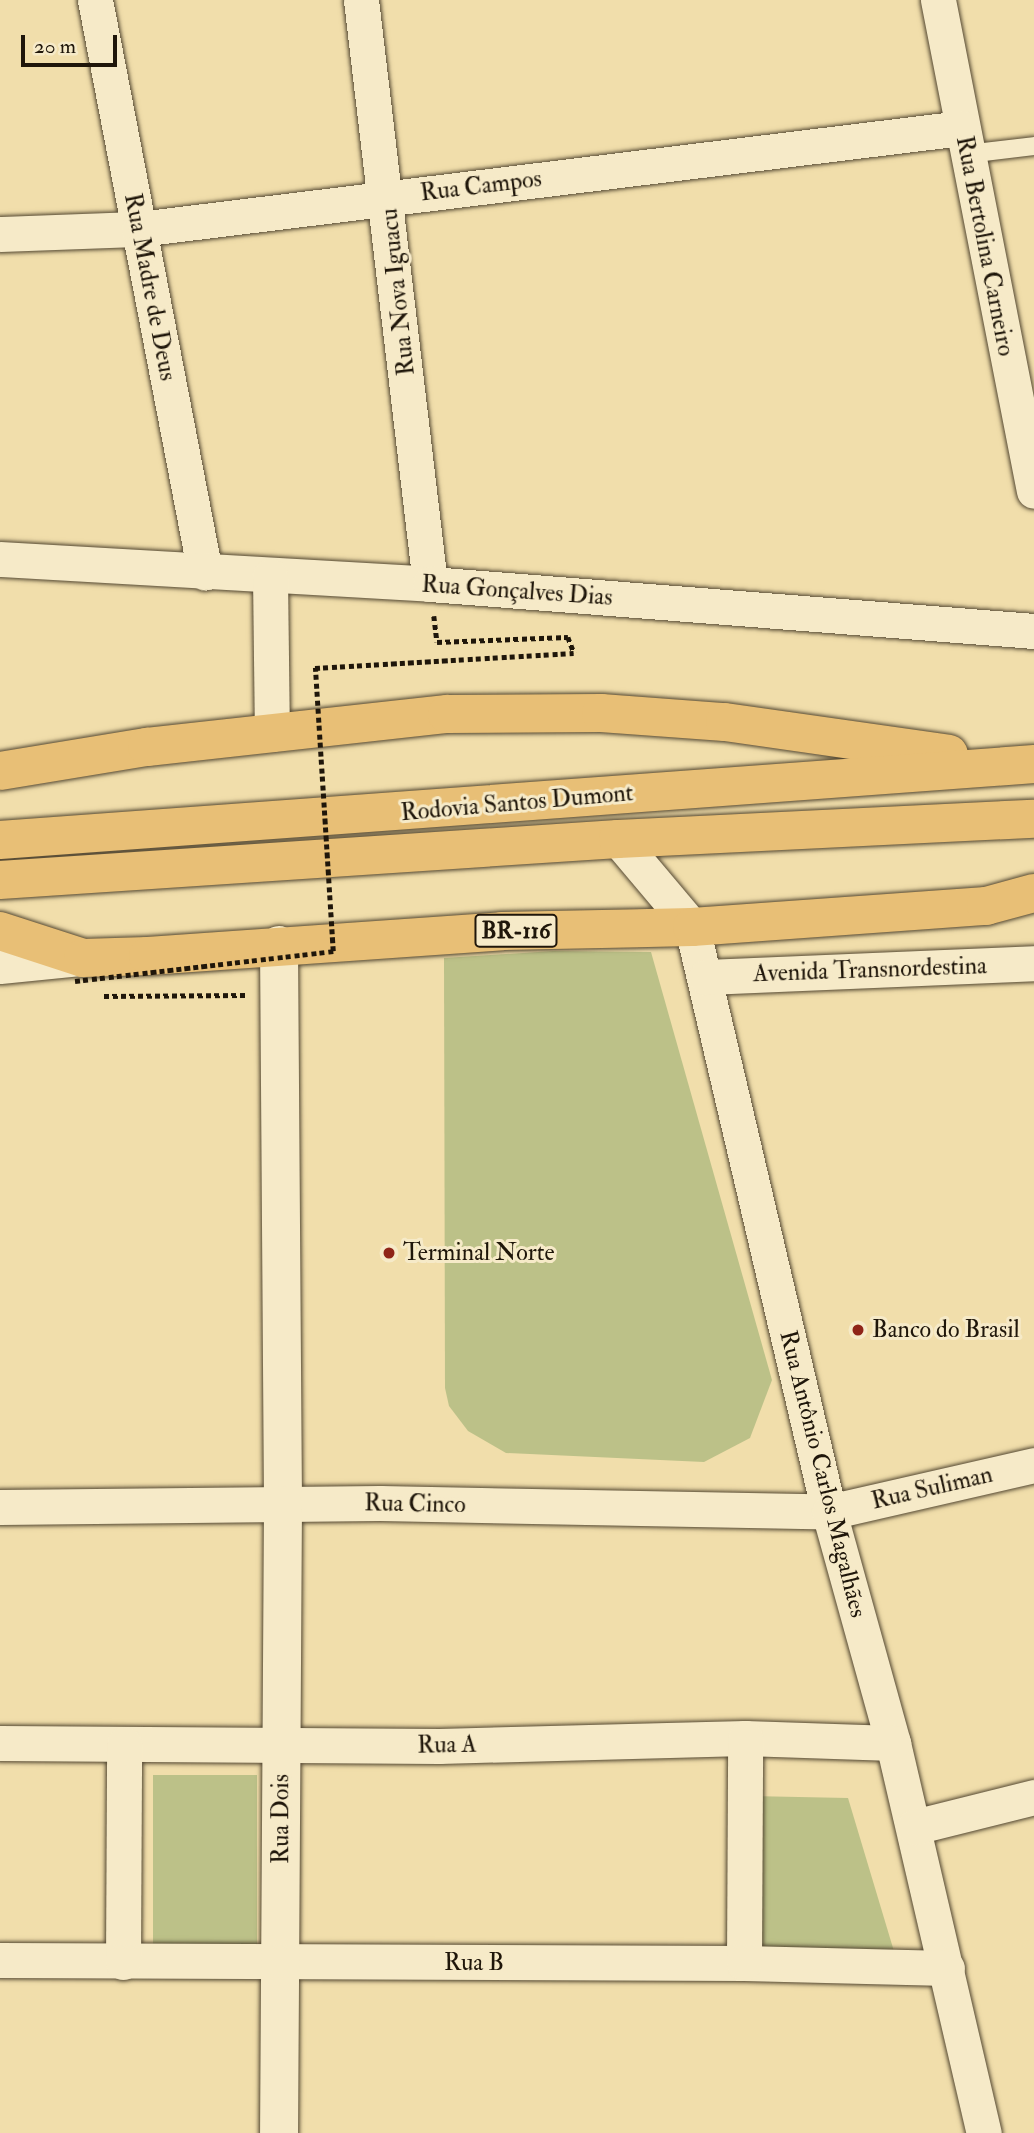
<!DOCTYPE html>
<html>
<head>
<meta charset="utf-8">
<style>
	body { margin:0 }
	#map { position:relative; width:1034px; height:2133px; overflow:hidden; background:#f1deab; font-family:"IM FELL Double Pica",serif }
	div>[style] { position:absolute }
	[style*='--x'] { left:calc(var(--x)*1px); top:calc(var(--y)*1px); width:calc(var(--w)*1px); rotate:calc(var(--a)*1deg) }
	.green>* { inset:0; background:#bcc188; transform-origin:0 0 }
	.path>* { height:4.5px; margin-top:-2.25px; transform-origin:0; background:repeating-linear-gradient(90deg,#1f160a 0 5px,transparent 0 8.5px) }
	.roads { filter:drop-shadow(0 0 2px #544832) drop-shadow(0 0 2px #544832) }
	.lane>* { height:18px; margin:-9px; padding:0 9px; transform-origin:9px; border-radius:9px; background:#f6eac8 }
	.street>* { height:35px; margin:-17.5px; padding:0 17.5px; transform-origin:17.5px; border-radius:17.5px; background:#f6eac8 }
	.secondary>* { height:38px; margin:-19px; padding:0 19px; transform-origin:19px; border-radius:19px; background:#f6eac8 }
	.highway>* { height:38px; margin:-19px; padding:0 19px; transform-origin:19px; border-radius:19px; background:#e8bf76 }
	.path-bridge>* { height:4.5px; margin-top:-2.25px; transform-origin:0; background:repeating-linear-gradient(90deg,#1f160a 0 5px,transparent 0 8.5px) }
	.dots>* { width:19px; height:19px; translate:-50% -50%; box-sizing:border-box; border:4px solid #f6eac8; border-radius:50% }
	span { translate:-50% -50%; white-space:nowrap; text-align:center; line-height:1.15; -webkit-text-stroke:6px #f6eac8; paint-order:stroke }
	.shield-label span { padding:2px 5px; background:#f6eac8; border:2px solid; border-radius:5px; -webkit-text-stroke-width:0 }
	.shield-label { font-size:23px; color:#1f160a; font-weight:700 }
	.street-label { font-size:24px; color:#1f160a }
	.poi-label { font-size:24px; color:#1f160a }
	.left { translate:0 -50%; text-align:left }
	.scale { position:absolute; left:21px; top:35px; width:96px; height:32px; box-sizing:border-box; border:4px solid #1f160a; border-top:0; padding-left:9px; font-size:21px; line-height:24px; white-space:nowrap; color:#1f160a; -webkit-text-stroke:5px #f6eac8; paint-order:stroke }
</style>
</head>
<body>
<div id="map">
	<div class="green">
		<i style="clip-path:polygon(553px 951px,651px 952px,772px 1380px,750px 1438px,704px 1462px,506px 1453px,468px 1431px,449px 1406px,445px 1388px,444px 958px)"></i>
		<i style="left:257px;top:1775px;width:184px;height:104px;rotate:90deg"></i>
		<i style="clip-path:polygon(752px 1796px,848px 1798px,896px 1958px,754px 1957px)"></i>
	</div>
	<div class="path">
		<i style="--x:434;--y:616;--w:26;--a:83"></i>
		<i style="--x:437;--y:642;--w:131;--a:-2.2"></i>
		<i style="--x:568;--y:637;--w:17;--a:69"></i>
		<i style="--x:104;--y:996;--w:142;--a:-0.4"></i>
	</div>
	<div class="roads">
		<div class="lane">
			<i style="--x:967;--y:154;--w:67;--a:-6.8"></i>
		</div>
		<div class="street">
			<i style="--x:95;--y:0;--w:583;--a:79.13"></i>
			<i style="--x:361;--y:0;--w:588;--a:83.26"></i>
			<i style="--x:938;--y:0;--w:500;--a:78.94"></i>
			<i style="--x:0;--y:234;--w:139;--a:-2.1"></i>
			<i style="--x:139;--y:229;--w:829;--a:-7"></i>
			<i style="--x:0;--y:559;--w:431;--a:3.3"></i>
			<i style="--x:430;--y:584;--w:606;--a:4.45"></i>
			<i style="--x:270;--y:576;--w:158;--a:89.3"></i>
			<i style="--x:618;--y:839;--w:115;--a:49.9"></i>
			<i style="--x:692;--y:927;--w:601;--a:76.82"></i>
			<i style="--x:829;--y:1512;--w:240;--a:74.5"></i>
			<i style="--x:893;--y:1743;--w:400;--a:76.9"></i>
			<i style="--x:0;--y:966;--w:80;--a:-5.7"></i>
			<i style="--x:706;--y:977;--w:328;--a:-2.4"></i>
			<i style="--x:0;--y:1507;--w:380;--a:-0.6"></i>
			<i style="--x:380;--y:1503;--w:449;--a:1.1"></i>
			<i style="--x:829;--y:1512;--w:210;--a:-12.9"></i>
			<i style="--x:0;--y:1743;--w:439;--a:0.4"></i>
			<i style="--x:439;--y:1746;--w:306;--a:-1.5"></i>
			<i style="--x:745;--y:1738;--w:148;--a:1.9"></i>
			<i style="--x:914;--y:1827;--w:124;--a:-14"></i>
			<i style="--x:0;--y:1960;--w:744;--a:0.23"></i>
			<i style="--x:744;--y:1963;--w:203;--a:1.4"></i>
			<i style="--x:123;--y:1962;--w:218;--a:-89.7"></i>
			<i style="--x:744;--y:1963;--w:225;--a:-89.7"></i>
		</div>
		<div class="secondary">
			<i style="--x:279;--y:945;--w:560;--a:89.59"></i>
			<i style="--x:283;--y:1505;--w:628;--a:90.36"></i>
		</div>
		<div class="highway">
			<i style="--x:0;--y:771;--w:149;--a:-9.3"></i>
			<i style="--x:147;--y:747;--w:302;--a:-6.3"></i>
			<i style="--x:447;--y:714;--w:154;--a:-0.4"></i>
			<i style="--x:601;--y:713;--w:124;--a:4.2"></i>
			<i style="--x:725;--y:722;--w:226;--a:8.1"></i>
			<i style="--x:0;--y:840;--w:1037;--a:-4.2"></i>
			<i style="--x:0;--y:880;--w:619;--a:-3.8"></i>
			<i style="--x:618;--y:839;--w:416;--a:-2.8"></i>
			<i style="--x:0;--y:931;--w:87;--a:18"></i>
			<i style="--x:83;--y:958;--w:65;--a:-1.8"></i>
			<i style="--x:148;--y:956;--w:355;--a:-4"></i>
			<i style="--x:502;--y:931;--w:190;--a:-1.2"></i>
			<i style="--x:692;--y:927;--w:295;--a:-4.1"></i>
			<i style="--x:986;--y:906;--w:50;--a:-15.2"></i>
		</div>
	</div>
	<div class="path-bridge">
		<i style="--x:75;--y:981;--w:260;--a:-6.6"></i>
		<i style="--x:333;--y:951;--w:284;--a:-93.6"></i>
		<i style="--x:315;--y:668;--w:259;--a:-3.3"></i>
	</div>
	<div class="dots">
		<i style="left:389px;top:1253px;background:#8f2418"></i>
		<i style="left:858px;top:1330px;background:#8f2418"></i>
	</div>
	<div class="shield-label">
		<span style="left:516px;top:931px">BR-116</span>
	</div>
	<div class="street-label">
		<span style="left:481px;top:186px;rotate:-7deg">Rua Campos</span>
		<span style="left:985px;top:246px;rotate:79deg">Rua Bertolina Carneiro</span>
		<span style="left:150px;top:287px;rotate:79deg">Rua Madre de Deus</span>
		<span style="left:398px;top:292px;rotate:-96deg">Rua Nova Iguacu</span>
		<span style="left:517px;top:591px;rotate:4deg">Rua Gonçalves Dias</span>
		<span style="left:517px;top:803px;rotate:-5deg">Rodovia Santos Dumont</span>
		<span style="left:870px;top:970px;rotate:-2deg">Avenida Transnordestina</span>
		<span style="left:823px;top:1474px;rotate:76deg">Rua Antônio Carlos Magalhães</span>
		<span style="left:932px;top:1488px;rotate:-13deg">Rua Suliman</span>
		<span style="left:415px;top:1504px;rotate:1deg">Rua Cinco</span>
		<span style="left:447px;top:1745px;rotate:-1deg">Rua A</span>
		<span style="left:281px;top:1819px;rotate:-90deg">Rua Dois</span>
		<span style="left:474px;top:1963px">Rua B</span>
	</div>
	<div class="poi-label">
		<span class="left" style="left:403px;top:1253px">Terminal Norte</span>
		<span class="left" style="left:872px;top:1330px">Banco do Brasil</span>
	</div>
	<div class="scale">20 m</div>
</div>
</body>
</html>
